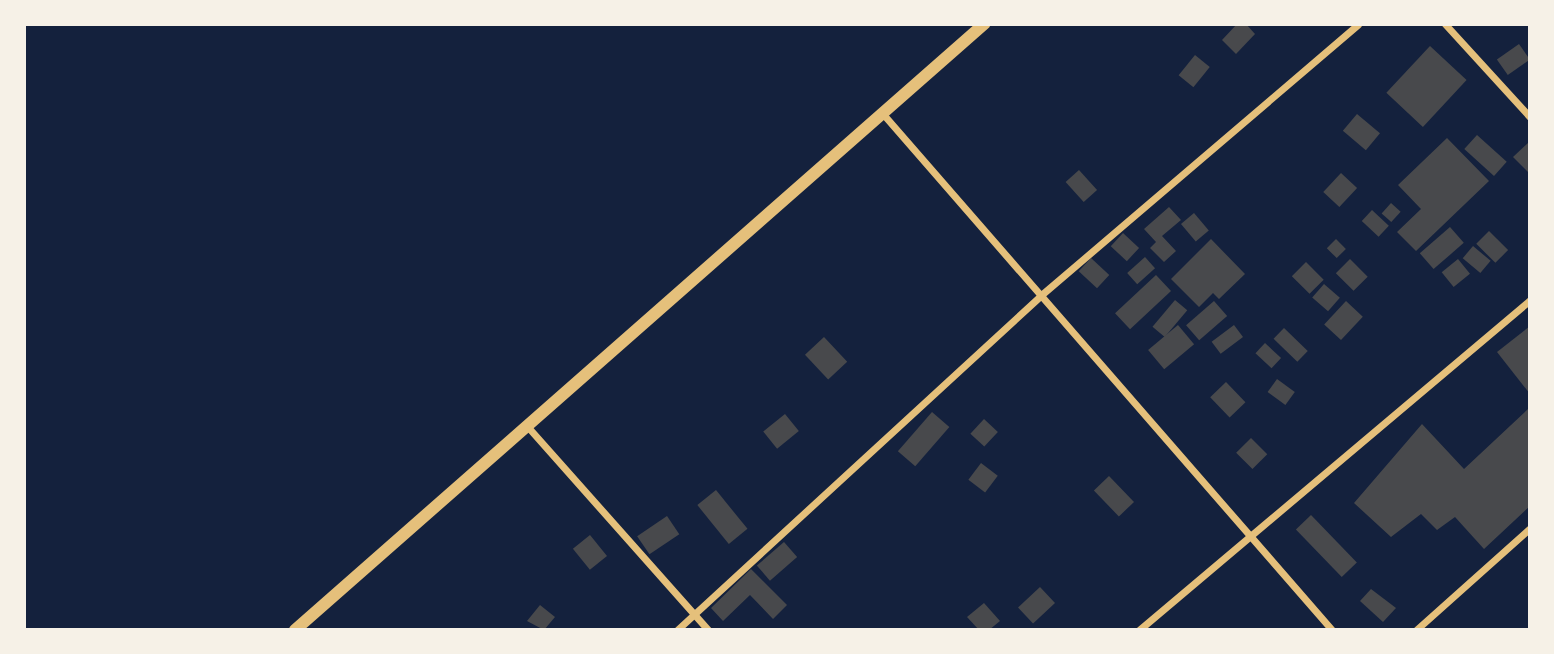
<!DOCTYPE html>
<html>
<head>
<meta charset="utf-8">
<style>
	body { margin:0 }
	#map { position:relative; width:1554px; height:654px; overflow:hidden; background:#14213d; font-family:"Times New Roman",serif }
	div>[style] { position:absolute }
	[style*='--x'] { left:calc(var(--x)*1px); top:calc(var(--y)*1px); width:calc(var(--w)*1px); rotate:calc(var(--a)*1deg) }
	.building>* { inset:0; background:#48494c; transform-origin:0 0 }
	.minor>* { height:7px; margin:-3.5px; padding:0 3.5px; transform-origin:3.5px; border-radius:3.5px; background:#e5c07b }
	.tertiary>* { height:12px; margin:-6px; padding:0 6px; transform-origin:6px; border-radius:6px; background:#e5c07b }
	span { translate:-50% -50%; white-space:nowrap; text-align:center; line-height:1.15; -webkit-text-stroke:7px #f6f1e7; paint-order:stroke }
	.frame { position:absolute; inset:0; border:26px solid #f6f1e7; pointer-events:none }
</style>
</head>
<body>
<div id="map">
	<div class="building">
		<i style="clip-path:polygon(1237px 24px,1246px 24px,1255px 34px,1236px 54px,1222px 40px)"></i>
		<i style="left:1519px;top:44px;width:19px;height:27px;rotate:55deg"></i>
		<i style="left:1430px;top:46px;width:50px;height:64px;rotate:43deg"></i>
		<i style="left:1195px;top:55px;width:19px;height:26px;rotate:39deg"></i>
		<i style="left:1357px;top:114px;width:30px;height:22px;rotate:40deg"></i>
		<i style="left:1477px;top:135px;width:40px;height:19px;rotate:42deg"></i>
		<i style="clip-path:polygon(1447px 138px,1489px 181px,1416px 251px,1397px 232px,1421px 209px,1398px 185px)"></i>
		<i style="clip-path:polygon(1530px 141px,1530px 174px,1513px 157px)"></i>
		<i style="left:1079px;top:170px;width:27px;height:18px;rotate:48deg"></i>
		<i style="left:1341px;top:173px;width:22px;height:26px;rotate:43deg"></i>
		<i style="left:1391px;top:203px;width:13px;height:14px;rotate:42deg"></i>
		<i style="clip-path:polygon(1169px 207px,1181px 220px,1162px 236px,1176px 251px,1164px 262px,1150px 248px,1156px 242px,1144px 229px)"></i>
		<i style="left:1372px;top:210px;width:23px;height:15px;rotate:43deg"></i>
		<i style="left:1194px;top:213px;width:23px;height:17px;rotate:50deg"></i>
		<i style="left:1450px;top:227px;width:21px;height:40px;rotate:49deg"></i>
		<i style="left:1489px;top:231px;width:27px;height:18px;rotate:45deg"></i>
		<i style="left:1123px;top:233px;width:22px;height:18px;rotate:43deg"></i>
		<i style="clip-path:polygon(1211px 239px,1245px 274px,1219px 299px,1213px 293px,1199px 307px,1171px 279px)"></i>
		<i style="left:1336px;top:239px;width:14px;height:13px;rotate:45deg"></i>
		<i style="left:1473px;top:246px;width:23px;height:16px;rotate:40deg"></i>
		<i style="left:1145px;top:257px;width:15px;height:24px;rotate:48deg"></i>
		<i style="left:1091px;top:258px;width:25px;height:18px;rotate:43deg"></i>
		<i style="left:1350px;top:259px;width:25px;height:20px;rotate:45deg"></i>
		<i style="left:1458px;top:259px;width:19px;height:21px;rotate:51deg"></i>
		<i style="left:1306px;top:262px;width:25px;height:20px;rotate:45deg"></i>
		<i style="left:1156px;top:275px;width:22px;height:56px;rotate:47deg"></i>
		<i style="left:1324px;top:284px;width:21px;height:18px;rotate:41deg"></i>
		<i style="left:1175px;top:300px;width:16px;height:35px;rotate:40deg"></i>
		<i style="left:1214px;top:301px;width:20px;height:37px;rotate:49deg"></i>
		<i style="left:1346px;top:301px;width:23px;height:32px;rotate:43deg"></i>
		<i style="left:1178px;top:325px;width:25px;height:39px;rotate:50deg"></i>
		<i style="left:1234px;top:325px;width:15px;height:28px;rotate:53deg"></i>
		<i style="clip-path:polygon(1530px 326px,1530px 394px,1497px 352px)"></i>
		<i style="left:1284px;top:328px;width:33px;height:15px;rotate:44deg"></i>
		<i style="left:824px;top:337px;width:34px;height:26px;rotate:47deg"></i>
		<i style="left:1265px;top:343px;width:22px;height:14px;rotate:43deg"></i>
		<i style="left:1277px;top:379px;width:22px;height:16px;rotate:36deg"></i>
		<i style="left:1226px;top:382px;width:28px;height:22px;rotate:46deg"></i>
		<i style="clip-path:polygon(1528px 409px,1530px 506px,1484px 549px,1455px 517px,1437px 530px,1421px 514px,1391px 537px,1354px 503px,1422px 424px,1464px 469px)"></i>
		<i style="left:932px;top:412px;width:23px;height:52px;rotate:41deg"></i>
		<i style="left:785px;top:414px;width:22px;height:28px;rotate:51deg"></i>
		<i style="left:984px;top:419px;width:19px;height:20px;rotate:43deg"></i>
		<i style="left:1251px;top:438px;width:23px;height:21px;rotate:45deg"></i>
		<i style="left:981px;top:463px;width:21px;height:21px;rotate:37deg"></i>
		<i style="left:1109px;top:476px;width:36px;height:21px;rotate:46deg"></i>
		<i style="left:716px;top:490px;width:50px;height:24px;rotate:51deg"></i>
		<i style="left:1311px;top:515px;width:66px;height:21px;rotate:46deg"></i>
		<i style="left:667px;top:516px;width:22px;height:36px;rotate:56deg"></i>
		<i style="left:590px;top:535px;width:27px;height:22px;rotate:51deg"></i>
		<i style="left:784px;top:542px;width:20px;height:36px;rotate:49deg"></i>
		<i style="clip-path:polygon(751px 569px,787px 605px,773px 619px,750px 595px,723px 621px,711px 608px)"></i>
		<i style="left:1040px;top:587px;width:22px;height:30px;rotate:47deg"></i>
		<i style="clip-path:polygon(1371px 589px,1396px 608px,1383px 622px,1360px 601px)"></i>
		<i style="clip-path:polygon(984px 603px,1000px 621px,989px 630px,979px 630px,967px 617px)"></i>
		<i style="clip-path:polygon(540px 605px,555px 617px,544px 630px,527px 621px)"></i>
	</div>
	<div class="minor">
		<i style="--x:1445;--y:24;--w:126;--a:47.6"></i>
		<i style="--x:883;--y:114;--w:684;--a:48.97"></i>
		<i style="--x:527;--y:426;--w:273;--a:48.4"></i>
		<i style="--x:677;--y:630;--w:493;--a:-42.6"></i>
		<i style="--x:1040;--y:296;--w:418;--a:-40.5"></i>
		<i style="--x:1139;--y:630;--w:512;--a:-40.16"></i>
		<i style="--x:1416;--y:630;--w:153;--a:-41.8"></i>
	</div>
	<div class="tertiary">
		<i style="--x:295;--y:630;--w:918;--a:-41.33"></i>
	</div>
	<div class="frame"></div>
</div>
</body>
</html>
